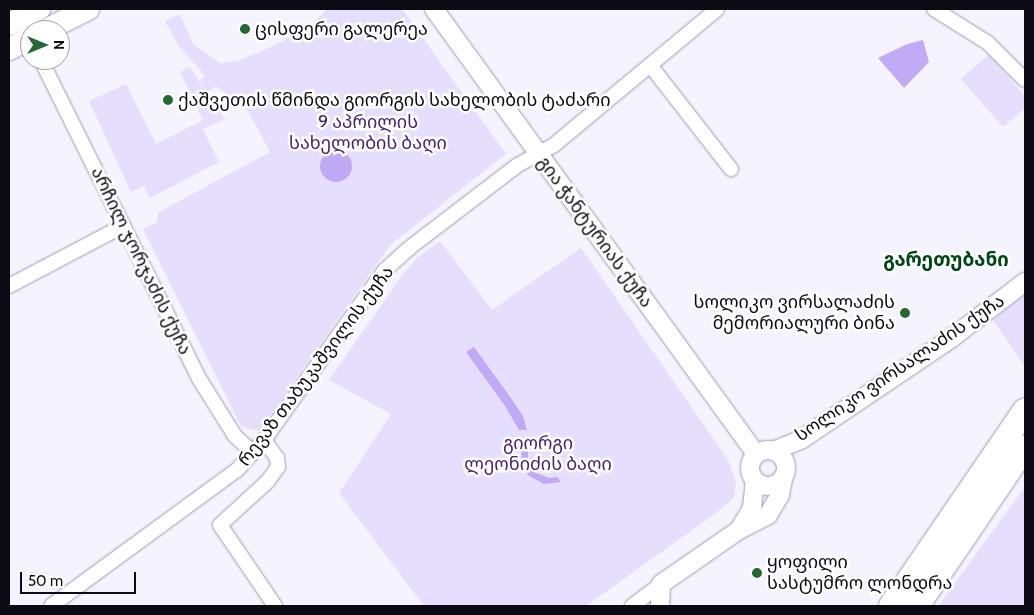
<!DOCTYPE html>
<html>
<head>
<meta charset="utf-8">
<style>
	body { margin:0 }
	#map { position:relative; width:1034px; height:615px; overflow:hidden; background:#f5f3fe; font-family:Cabin,"Noto Sans Georgian",sans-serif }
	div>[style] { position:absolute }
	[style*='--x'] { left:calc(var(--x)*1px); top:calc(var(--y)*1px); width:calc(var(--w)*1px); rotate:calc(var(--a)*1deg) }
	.green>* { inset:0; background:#e6defd }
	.forest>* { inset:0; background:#c1abf6 }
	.water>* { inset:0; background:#c0aaf5 }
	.round { border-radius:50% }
	.roads { filter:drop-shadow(0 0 1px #a19ab4) drop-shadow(0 0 1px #a19ab4) }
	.minor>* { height:14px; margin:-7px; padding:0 7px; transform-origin:7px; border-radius:7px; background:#fff }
	.tertiary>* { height:18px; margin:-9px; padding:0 9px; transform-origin:9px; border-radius:9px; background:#fff }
	.tertiary>.ring { margin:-9px; padding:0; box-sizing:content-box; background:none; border:18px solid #fff; border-radius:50% }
	.primary>* { height:22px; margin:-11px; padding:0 11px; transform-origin:11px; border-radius:11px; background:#fff }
	.trunk>* { height:24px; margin:-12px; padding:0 12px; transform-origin:12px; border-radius:12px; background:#fff }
	.dots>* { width:14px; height:14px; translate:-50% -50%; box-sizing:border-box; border:2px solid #fff; border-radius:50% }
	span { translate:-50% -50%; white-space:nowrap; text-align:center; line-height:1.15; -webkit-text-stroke:5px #fff; paint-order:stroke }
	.poi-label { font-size:18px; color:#0c0a13 }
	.left { translate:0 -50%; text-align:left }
	.right { translate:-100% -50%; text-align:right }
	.park-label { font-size:18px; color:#442276 }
	.street-label { font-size:18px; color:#0c0a13 }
	.neighbourhood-label { font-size:19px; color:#004515; font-weight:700 }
	.frame { position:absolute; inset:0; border:10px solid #0c0a13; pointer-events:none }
	.north { position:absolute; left:20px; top:20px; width:50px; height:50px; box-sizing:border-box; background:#fff; border:1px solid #9e9da1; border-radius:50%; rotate:90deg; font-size:14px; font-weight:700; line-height:20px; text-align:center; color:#0c0a13 }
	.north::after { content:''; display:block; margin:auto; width:18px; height:22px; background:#256832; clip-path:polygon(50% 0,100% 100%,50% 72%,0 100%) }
	.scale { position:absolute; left:20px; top:572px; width:116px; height:22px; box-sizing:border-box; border:2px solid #0c0a13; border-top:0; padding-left:6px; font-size:15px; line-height:18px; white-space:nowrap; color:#0c0a13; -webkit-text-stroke:4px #fff; paint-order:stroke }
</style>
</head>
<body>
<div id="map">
	<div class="green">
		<i style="clip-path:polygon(327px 9px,402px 9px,506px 154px,390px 245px,259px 431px,241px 426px,143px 229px,156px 223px,159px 212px,270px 152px,248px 111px,216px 86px,207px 92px,200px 80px,205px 76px,178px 45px,165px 21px,180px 14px,193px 44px,220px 63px,237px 61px,271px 47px,310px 27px)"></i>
		<i style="clip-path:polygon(989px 54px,1025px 96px,1025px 108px,1003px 127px,961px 79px)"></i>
		<i style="clip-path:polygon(190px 67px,225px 119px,203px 129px,219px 162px,150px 198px,144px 186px,131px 192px,89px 101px,126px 84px,156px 144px,203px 120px,180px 72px)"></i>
		<i style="clip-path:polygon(440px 241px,492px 310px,581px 248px,728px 460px,736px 483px,734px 497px,716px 513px,586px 606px,424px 606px,339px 493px,391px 414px,329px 380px,403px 274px,417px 258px)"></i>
		<i style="clip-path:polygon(1025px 293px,1025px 367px,993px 320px)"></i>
		<i style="clip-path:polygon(1025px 487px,1025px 606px,938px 606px)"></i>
	</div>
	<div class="forest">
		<i style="clip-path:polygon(923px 40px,929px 62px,904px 88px,878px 58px,907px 44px)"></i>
	</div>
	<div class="water">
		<i class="round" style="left:320px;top:150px;width:32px;height:32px"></i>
		<i style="clip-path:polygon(474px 347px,513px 401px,523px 416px,527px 430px,519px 430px,505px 406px,466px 352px)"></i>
		<i style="clip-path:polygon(521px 445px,528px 445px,528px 460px,536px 473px,549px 478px,557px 477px,561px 482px,544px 484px,529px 476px,522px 466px)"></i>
	</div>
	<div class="roads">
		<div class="minor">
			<i style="--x:934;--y:9;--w:64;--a:32.2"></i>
			<i style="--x:988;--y:43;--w:52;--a:45"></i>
			<i style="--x:41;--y:60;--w:357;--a:63.6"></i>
			<i style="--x:200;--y:380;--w:66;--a:58"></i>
			<i style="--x:235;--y:436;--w:25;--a:43"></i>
			<i style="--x:650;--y:65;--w:132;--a:52.1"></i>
			<i style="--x:9;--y:286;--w:129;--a:-27.8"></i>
			<i style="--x:264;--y:440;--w:22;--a:54"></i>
			<i style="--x:277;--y:458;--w:9;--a:84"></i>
			<i style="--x:278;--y:467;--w:17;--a:126"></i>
			<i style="--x:268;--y:481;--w:65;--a:137.5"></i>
			<i style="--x:220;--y:525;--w:98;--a:55.8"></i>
			<i style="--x:51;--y:606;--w:230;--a:-36.2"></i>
			<i style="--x:237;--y:470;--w:40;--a:-48"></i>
			<i style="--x:264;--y:440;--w:209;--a:-54.6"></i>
			<i style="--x:385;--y:270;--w:31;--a:-42"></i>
			<i style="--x:408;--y:249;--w:138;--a:-37.4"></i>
			<i style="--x:518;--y:165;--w:41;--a:-29.1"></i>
			<i style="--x:554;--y:145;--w:212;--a:-39.8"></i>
			<i style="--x:632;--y:606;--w:36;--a:-37"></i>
		</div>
		<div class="tertiary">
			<i style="--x:434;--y:9;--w:549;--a:54.11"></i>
			<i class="ring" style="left:750px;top:450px;width:18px;height:18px"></i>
			<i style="--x:773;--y:451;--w:31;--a:-22"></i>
			<i style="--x:802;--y:439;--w:182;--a:-34"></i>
			<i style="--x:953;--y:337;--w:91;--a:-37.4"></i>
			<i style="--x:739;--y:530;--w:26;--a:-59"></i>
			<i style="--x:752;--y:508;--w:27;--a:-84"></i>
			<i style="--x:660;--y:606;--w:22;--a:-87"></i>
			<i style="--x:661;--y:584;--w:95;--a:-34.7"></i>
			<i style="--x:739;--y:530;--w:33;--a:-27"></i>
			<i style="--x:768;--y:515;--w:23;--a:-59"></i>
			<i style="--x:780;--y:495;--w:15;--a:-79"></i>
		</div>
		<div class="primary">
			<i style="--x:9;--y:24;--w:34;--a:-27"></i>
			<i style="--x:46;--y:30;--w:47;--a:-26.6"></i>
			<i style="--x:9;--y:49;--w:24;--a:-28"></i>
		</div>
		<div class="trunk">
			<i style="--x:891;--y:606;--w:237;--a:-55.6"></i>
			<i style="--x:917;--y:606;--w:192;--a:-55.8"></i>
		</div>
	</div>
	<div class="dots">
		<i style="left:245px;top:29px;background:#256832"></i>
		<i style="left:168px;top:100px;background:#256832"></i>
		<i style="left:905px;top:313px;background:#256832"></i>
		<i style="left:757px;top:573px;background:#256832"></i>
	</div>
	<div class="poi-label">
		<span class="left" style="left:255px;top:29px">ცისფერი გალერეა</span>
		<span class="left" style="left:178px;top:100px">ქაშვეთის წმინდა გიორგის სახელობის ტაძარი</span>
		<span class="right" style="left:895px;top:313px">სოლიკო ვირსალაძის<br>მემორიალური ბინა</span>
		<span class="left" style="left:767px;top:573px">ყოფილი<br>სასტუმრო ლონდრა</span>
	</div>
	<div class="park-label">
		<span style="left:368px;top:133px">9 აპრილის<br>სახელობის ბაღი</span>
		<span style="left:538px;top:454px">გიორგი<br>ლეონიძის ბაღი</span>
	</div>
	<div class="street-label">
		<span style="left:595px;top:232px;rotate:54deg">გია ჭანტურიას ქუჩა</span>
		<span style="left:141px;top:261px;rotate:64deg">არჩილ ჯორჯაძის ქუჩა</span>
		<span style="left:316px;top:366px;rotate:-53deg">რევაზ თაბუკაშვილის ქუჩა</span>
		<span style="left:900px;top:368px;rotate:-34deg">სოლიკო ვირსალაძის ქუჩა</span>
	</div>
	<div class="neighbourhood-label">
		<span style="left:946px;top:260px">გარეთუბანი</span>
	</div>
	<div class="frame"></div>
	<div class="north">N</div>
	<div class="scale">50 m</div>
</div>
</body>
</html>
